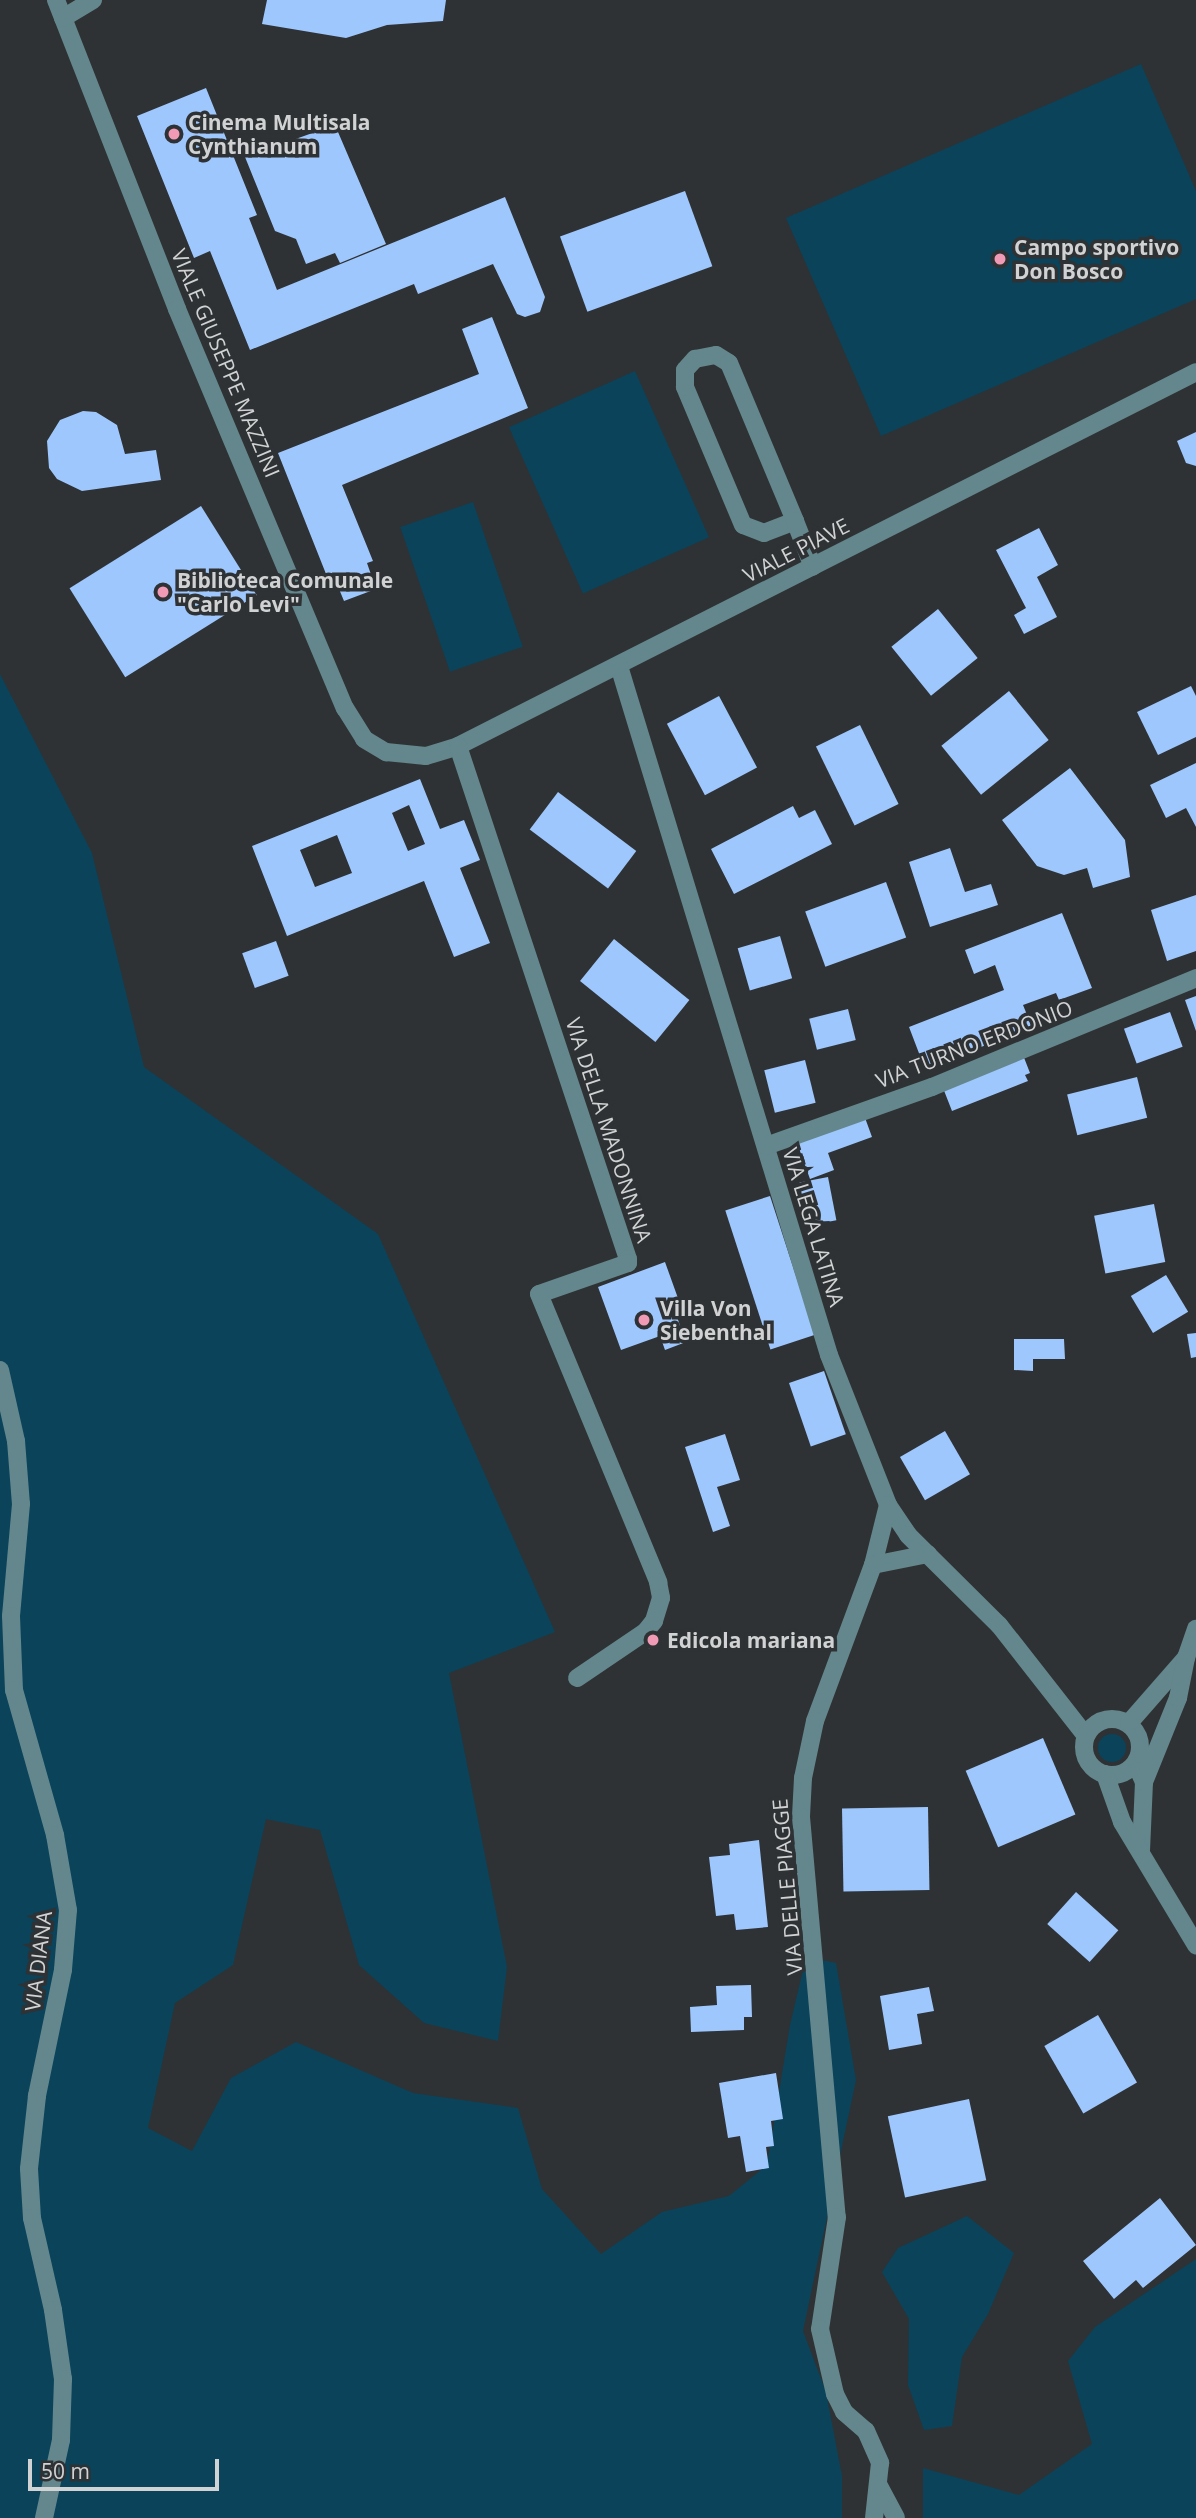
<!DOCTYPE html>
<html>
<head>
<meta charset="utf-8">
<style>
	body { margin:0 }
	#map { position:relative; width:1196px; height:2518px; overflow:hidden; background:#2f3234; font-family:"Open Sans",sans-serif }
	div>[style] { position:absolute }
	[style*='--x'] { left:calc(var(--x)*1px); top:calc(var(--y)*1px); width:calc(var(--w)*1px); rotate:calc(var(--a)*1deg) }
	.green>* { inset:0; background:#0a435a; transform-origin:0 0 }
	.round { border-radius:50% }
	.building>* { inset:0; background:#9ec7fe; transform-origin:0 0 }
	.minor>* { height:18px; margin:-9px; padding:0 9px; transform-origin:9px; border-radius:9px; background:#63878c }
	.minor>.ring { margin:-9px; padding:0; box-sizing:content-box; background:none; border:18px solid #63878c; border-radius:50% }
	.dots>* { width:19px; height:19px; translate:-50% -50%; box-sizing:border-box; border:4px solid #2f3234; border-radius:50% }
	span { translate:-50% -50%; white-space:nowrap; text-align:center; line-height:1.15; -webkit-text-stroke:7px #2f3234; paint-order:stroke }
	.poi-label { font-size:21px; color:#d0d2d3; font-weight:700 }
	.left { translate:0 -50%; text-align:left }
	.street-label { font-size:21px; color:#d0d2d3 }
	.scale { position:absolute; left:28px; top:2459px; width:191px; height:32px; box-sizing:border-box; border:4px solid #d0d2d3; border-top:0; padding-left:9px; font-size:21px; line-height:24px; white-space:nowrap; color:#d0d2d3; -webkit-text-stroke:5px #2f3234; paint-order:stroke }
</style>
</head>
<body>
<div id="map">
	<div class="green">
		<i style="clip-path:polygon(1141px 64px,1196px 191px,1196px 299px,881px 436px,786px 218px)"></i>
		<i style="left:635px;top:371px;width:182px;height:138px;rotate:66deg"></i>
		<i style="left:473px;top:502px;width:153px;height:77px;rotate:71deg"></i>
		<i style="clip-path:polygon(0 674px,92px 853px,144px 1067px,378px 1234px,555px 1632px,449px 1673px,507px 1967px,498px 2041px,424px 2023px,359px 1965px,320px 1830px,266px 1819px,233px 1965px,175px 2003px,148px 2128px,192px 2151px,231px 2078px,296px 2042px,413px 2093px,518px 2108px,542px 2189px,601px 2254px,662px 2212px,729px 2196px,767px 2165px,790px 2025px,806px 1957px,836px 1963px,856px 2080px,803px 2331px,826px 2392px,842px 2476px,842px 2518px,0 2518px)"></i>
		<i class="round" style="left:1098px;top:1734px;width:28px;height:28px"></i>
		<i style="clip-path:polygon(967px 2216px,1014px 2253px,988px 2314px,962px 2357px,952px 2426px,924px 2430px,908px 2385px,909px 2319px,882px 2272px,898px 2248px)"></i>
		<i style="clip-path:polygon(1196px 2259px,1196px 2518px,923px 2518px,923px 2468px,1019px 2495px,1092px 2444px,1068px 2361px,1095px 2327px)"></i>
	</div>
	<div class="building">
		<i style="clip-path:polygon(267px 0,446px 0,443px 21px,387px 25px,346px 38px,262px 24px)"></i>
		<i style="clip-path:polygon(206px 88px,257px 215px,249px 218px,277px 290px,505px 197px,545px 297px,540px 312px,525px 317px,517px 314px,493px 264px,418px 294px,414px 284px,250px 350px,210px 251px,194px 258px,137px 116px)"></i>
		<i style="clip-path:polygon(335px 125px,386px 244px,340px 263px,335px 253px,306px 264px,296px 239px,275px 231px,245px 157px)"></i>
		<i style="left:685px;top:191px;width:80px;height:133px;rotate:70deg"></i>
		<i style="clip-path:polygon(492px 317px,528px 408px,342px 485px,373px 561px,367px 563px,376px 589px,344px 601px,334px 577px,328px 579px,278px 453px,479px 374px,462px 329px)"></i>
		<i style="clip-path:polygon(83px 411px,96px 412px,117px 425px,125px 454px,156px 450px,161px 480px,82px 491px,57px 479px,49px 468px,47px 441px,60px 420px)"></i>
		<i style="clip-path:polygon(1196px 432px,1196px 466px,1186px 463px,1177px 441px)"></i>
		<i style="left:201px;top:506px;width:105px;height:155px;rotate:58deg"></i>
		<i style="clip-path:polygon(1039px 528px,1058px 565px,1037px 577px,1057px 617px,1024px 634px,1014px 615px,1026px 608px,996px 550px)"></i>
		<i style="left:938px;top:609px;width:63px;height:60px;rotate:51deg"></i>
		<i style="clip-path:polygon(1191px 686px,1196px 696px,1196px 737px,1158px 755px,1137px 712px)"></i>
		<i style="left:1009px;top:691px;width:63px;height:87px;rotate:51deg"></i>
		<i style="left:719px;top:696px;width:81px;height:59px;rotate:62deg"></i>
		<i style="left:860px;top:725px;width:88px;height:49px;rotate:64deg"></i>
		<i style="clip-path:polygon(1196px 763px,1196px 827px,1186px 808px,1166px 818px,1150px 785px)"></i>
		<i style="clip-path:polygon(1070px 768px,1125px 840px,1130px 877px,1093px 888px,1087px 868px,1064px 875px,1037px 866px,1002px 820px)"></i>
		<i style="clip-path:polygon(evenodd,420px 779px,440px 829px,464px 820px,480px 860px,460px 868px,490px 943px,454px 957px,424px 881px,287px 936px,252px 846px,420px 779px,409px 805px,425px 844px,408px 851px,392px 813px,409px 805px,420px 779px,337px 835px,352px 873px,315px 887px,300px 850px,337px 835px)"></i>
		<i style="left:558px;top:792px;width:98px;height:47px;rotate:37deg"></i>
		<i style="clip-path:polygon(793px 806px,799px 818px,815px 810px,832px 844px,734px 894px,711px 849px)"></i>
		<i style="clip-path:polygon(950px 848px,965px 892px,991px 884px,998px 905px,930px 927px,909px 862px)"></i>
		<i style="left:886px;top:882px;width:59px;height:86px;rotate:70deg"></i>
		<i style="clip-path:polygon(1196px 895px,1196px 951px,1167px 961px,1151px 910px)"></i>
		<i style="clip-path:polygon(1062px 913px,1092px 988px,1059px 1000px,1056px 993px,1023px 1005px,1032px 1027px,925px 1069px,909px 1027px,1004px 990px,995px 965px,974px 974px,965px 950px)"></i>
		<i style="left:780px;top:936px;width:44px;height:44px;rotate:74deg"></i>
		<i style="left:614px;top:939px;width:97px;height:54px;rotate:39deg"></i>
		<i style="left:276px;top:941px;width:37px;height:36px;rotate:70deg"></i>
		<i style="clip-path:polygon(1196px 996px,1196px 1031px,1185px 1000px)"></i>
		<i style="left:848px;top:1009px;width:32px;height:40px;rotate:76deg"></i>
		<i style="left:1170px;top:1012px;width:37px;height:49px;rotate:70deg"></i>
		<i style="clip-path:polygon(1023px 1055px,1030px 1073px,1025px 1075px,1028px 1081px,952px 1111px,943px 1088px)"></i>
		<i style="left:805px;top:1060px;width:44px;height:42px;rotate:76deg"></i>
		<i style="left:1137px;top:1077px;width:42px;height:72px;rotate:76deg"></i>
		<i style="clip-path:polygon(864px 1115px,872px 1137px,828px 1153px,834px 1170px,810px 1179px,796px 1140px)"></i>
		<i style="left:828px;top:1177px;width:44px;height:29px;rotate:79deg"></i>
		<i style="left:770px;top:1196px;width:146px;height:47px;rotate:72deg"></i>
		<i style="left:1154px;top:1204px;width:59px;height:61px;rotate:79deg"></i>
		<i style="clip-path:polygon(665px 1262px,679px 1301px,672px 1303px,686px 1342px,665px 1350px,660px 1336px,621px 1350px,598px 1287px)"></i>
		<i style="left:1166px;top:1275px;width:43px;height:41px;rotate:59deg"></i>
		<i style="clip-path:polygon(1196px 1333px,1196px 1357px,1191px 1358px,1187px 1334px)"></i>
		<i style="clip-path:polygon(1014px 1339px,1064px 1339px,1065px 1359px,1033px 1359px,1033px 1371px,1014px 1370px)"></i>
		<i style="left:824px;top:1371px;width:67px;height:37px;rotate:71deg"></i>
		<i style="left:945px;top:1431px;width:50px;height:52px;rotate:60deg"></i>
		<i style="clip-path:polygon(725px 1434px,740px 1480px,717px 1487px,730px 1526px,713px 1532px,685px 1447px)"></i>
		<i style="left:656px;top:1631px;width:12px;height:15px;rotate:59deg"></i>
		<i style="left:1043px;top:1738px;width:83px;height:84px;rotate:67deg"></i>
		<i style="left:928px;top:1807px;width:83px;height:86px;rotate:89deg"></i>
		<i style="clip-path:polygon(759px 1840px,768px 1927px,736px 1930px,734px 1914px,716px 1916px,709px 1857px,730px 1855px,729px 1844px)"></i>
		<i style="left:1076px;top:1892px;width:57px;height:43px;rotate:42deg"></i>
		<i style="clip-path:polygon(751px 1985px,752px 2017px,744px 2017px,744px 2030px,691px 2032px,690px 2007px,717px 2005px,716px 1986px)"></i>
		<i style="clip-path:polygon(929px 1987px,934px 2011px,917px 2014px,922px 2044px,889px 2050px,880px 1996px)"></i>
		<i style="left:1098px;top:2015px;width:78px;height:62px;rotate:60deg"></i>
		<i style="clip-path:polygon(776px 2073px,783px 2119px,771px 2121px,774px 2146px,766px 2147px,769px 2168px,746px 2172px,740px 2136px,728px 2138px,719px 2083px)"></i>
		<i style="left:969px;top:2099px;width:83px;height:83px;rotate:78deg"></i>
		<i style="clip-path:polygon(1160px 2198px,1196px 2245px,1143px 2288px,1136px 2280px,1114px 2299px,1083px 2261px)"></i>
	</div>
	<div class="minor">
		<i style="--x:56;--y:0;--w:332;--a:68.6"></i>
		<i style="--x:177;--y:309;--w:433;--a:67.2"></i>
		<i style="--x:345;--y:708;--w:36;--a:58"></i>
		<i style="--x:364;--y:739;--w:26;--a:31"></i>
		<i style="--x:386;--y:752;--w:40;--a:5.7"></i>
		<i style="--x:426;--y:756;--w:34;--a:-17"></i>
		<i style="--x:458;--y:746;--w:827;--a:-26.87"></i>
		<i style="--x:63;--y:18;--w:35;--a:-31"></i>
		<i style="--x:795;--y:521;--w:33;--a:159"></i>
		<i style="--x:764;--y:533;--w:22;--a:-159"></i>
		<i style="--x:743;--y:525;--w:150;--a:-112.8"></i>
		<i style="--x:685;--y:387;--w:17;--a:-90"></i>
		<i style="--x:685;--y:370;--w:15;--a:-48"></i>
		<i style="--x:695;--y:359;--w:21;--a:-11"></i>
		<i style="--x:716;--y:355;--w:15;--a:32"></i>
		<i style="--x:729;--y:363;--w:171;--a:67.3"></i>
		<i style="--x:795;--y:521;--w:49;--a:68.6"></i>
		<i style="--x:619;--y:666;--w:720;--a:73.05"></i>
		<i style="--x:829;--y:1355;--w:161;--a:68.5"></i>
		<i style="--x:888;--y:1505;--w:36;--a:56"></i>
		<i style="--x:908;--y:1535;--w:128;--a:44.7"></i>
		<i style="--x:999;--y:1625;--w:141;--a:51.9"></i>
		<i style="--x:458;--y:746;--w:540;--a:71.67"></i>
		<i style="--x:628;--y:1259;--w:4;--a:90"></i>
		<i style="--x:628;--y:1263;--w:94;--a:160.8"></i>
		<i style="--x:539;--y:1294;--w:312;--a:67.5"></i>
		<i style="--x:658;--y:1582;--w:16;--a:79"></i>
		<i style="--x:661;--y:1598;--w:24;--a:107"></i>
		<i style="--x:654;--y:1621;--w:14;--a:129"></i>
		<i style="--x:645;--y:1632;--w:82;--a:145.9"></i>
		<i style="--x:766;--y:1146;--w:176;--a:-19.6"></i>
		<i style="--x:932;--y:1087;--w:286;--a:-22.4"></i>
		<i style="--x:0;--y:1370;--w:73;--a:77.3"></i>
		<i style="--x:16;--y:1441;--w:63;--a:85.5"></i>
		<i style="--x:21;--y:1504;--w:112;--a:95.1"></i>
		<i style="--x:11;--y:1616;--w:74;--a:87.7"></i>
		<i style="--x:14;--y:1690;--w:151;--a:74.2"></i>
		<i style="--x:55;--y:1835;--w:76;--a:80.2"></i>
		<i style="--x:68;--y:1910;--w:60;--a:94.8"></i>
		<i style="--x:63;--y:1970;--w:129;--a:101.7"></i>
		<i style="--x:37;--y:2096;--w:73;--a:96.3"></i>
		<i style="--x:29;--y:2169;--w:49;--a:86.5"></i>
		<i style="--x:32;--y:2218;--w:94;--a:77.1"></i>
		<i style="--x:53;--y:2310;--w:70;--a:81.8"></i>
		<i style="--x:63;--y:2379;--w:61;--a:91.9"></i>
		<i style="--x:61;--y:2440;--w:80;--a:102.3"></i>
		<i style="--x:888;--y:1505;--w:62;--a:104"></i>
		<i style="--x:873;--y:1565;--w:56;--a:-11.3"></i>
		<i style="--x:873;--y:1565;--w:166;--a:110.4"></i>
		<i style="--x:815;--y:1721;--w:58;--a:101.9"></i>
		<i style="--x:803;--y:1778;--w:39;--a:93"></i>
		<i style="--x:801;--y:1817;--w:402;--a:84.9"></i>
		<i style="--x:837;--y:2217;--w:113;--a:98.6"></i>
		<i style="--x:820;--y:2329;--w:67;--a:77"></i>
		<i style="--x:835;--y:2394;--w:20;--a:63"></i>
		<i style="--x:844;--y:2412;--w:29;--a:41"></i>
		<i style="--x:866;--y:2431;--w:35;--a:66"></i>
		<i style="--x:880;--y:2463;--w:55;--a:96.2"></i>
		<i class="ring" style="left:1084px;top:1719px;width:38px;height:38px"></i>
		<i style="--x:1129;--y:1723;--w:86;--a:-48.8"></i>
		<i style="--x:1186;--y:1658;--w:31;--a:-71"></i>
		<i style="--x:1139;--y:1771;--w:12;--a:66"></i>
		<i style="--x:1144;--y:1782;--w:68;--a:92.5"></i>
		<i style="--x:1105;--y:1774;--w:51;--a:70.5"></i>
		<i style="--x:1122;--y:1822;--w:144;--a:59"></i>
		<i style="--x:1144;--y:1782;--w:91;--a:-68"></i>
		<i style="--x:1178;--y:1698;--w:41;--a:-78.7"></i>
		<i style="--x:878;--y:2484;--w:38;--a:62"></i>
	</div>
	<div class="dots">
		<i style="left:174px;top:134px;background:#f09ab5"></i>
		<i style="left:1000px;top:259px;background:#f09ab5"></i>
		<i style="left:163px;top:592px;background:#f09ab5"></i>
		<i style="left:644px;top:1320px;background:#f09ab5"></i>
		<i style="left:653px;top:1640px;background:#f09ab5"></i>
	</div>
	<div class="poi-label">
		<span class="left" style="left:188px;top:134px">Cinema Multisala<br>Cynthianum</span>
		<span class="left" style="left:1014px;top:259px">Campo sportivo<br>Don Bosco</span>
		<span class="left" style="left:177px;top:592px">Biblioteca Comunale<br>"Carlo Levi"</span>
		<span class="left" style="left:660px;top:1320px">Villa Von<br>Siebenthal</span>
		<span class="left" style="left:667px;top:1640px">Edicola mariana</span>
	</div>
	<div class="street-label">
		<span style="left:226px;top:363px;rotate:67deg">VIALE GIUSEPPE MAZZINI</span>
		<span style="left:796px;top:550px;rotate:-27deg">VIALE PIAVE</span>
		<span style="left:974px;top:1044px;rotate:-21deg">VIA TURNO ERDONIO</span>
		<span style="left:609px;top:1130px;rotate:72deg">VIA DELLA MADONNINA</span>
		<span style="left:814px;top:1227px;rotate:73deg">VIA LEGA LATINA</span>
		<span style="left:787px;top:1887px;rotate:-95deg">VIA DELLE PIAGGE</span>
		<span style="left:38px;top:1961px;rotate:-83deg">VIA DIANA</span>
	</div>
	<div class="scale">50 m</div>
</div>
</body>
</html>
